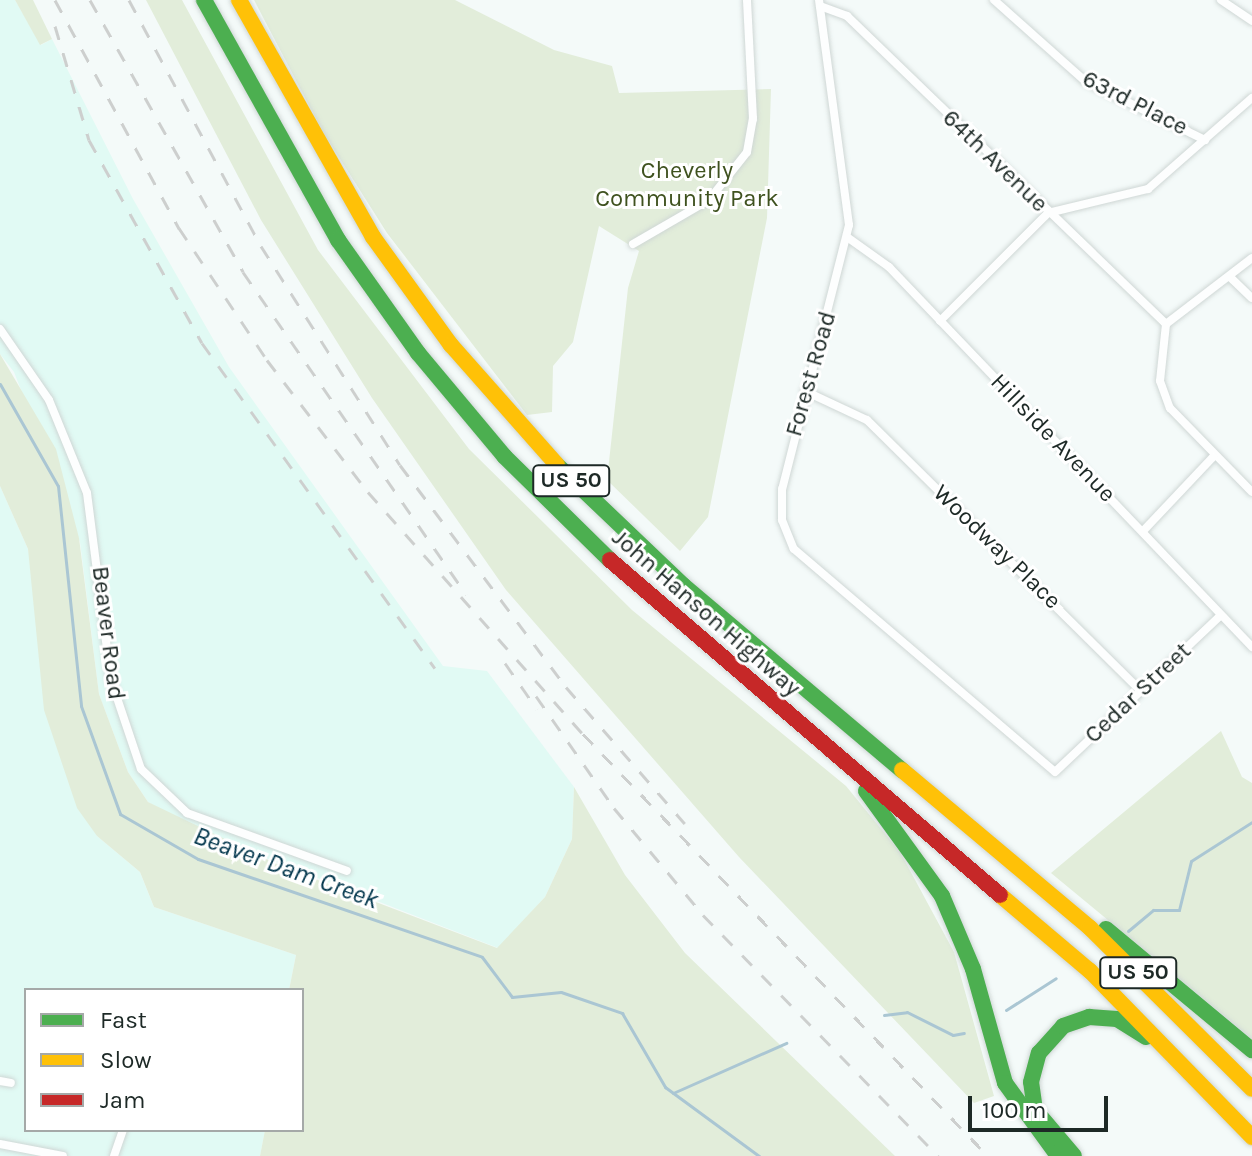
<!DOCTYPE html>
<html>
<head>
<meta charset="utf-8">
<style>
	body { margin:0 }
	#map { position:relative; width:1252px; height:1156px; overflow:hidden; background:#f4faf9; font-family:Karla,sans-serif }
	div>[style] { position:absolute }
	[style*='--x'] { left:calc(var(--x)*1px); top:calc(var(--y)*1px); width:calc(var(--w)*1px); rotate:calc(var(--a)*1deg) }
	.built>* { inset:0; background:#e1faf4 }
	.green>* { inset:0; background:#e2edda }
	.stream>* { height:3px; margin:-1.5px; padding:0 1.5px; transform-origin:1.5px; border-radius:1.5px; background:#aac6d3 }
	.roads { filter:drop-shadow(0 0 2px #cfd7d5) drop-shadow(0 0 2px #cfd7d5) }
	.street>* { height:8px; margin:-4px; padding:0 4px; transform-origin:4px; border-radius:4px; background:#fdfefe }
	.fast>* { height:16px; margin:-8px; padding:0 8px; transform-origin:8px; border-radius:8px; background:#4caf50 }
	.slow>* { height:16px; margin:-8px; padding:0 8px; transform-origin:8px; border-radius:8px; background:#ffc107 }
	.jam>* { height:16px; margin:-8px; padding:0 8px; transform-origin:8px; border-radius:8px; background:#c62828 }
	.rail>* { height:3px; margin-top:-1.5px; transform-origin:0; background:repeating-linear-gradient(90deg,#cdcfce 0 14px,transparent 0 28px) }
	span { translate:-50% -50%; white-space:nowrap; text-align:center; line-height:1.15; -webkit-text-stroke:6px #fff; paint-order:stroke }
	.shield-label span { padding:2px 6px; background:#fff; border:2px solid; border-radius:6px; -webkit-text-stroke-width:0 }
	.shield-label { font-size:22px; color:#1d2926; font-weight:700 }
	.street-label { font-size:24px; color:#1d2926 }
	.park-label { font-size:24px; color:#3f521f }
	.water-label { font-size:26px; color:#00354b; font-style:italic }
	.legend { position:absolute; left:24px; top:988px; width:280px; height:144px; box-sizing:border-box; background:#fff; border:2px solid #a5a9a8; margin:0; padding:10px 14px; list-style:none; font-size:24px; color:#1d2926 }
	.legend li { display:flex; align-items:center; gap:16px; height:40px }
	.legend b { width:40px; border:2px solid #a5a9a8 }
	.scale { position:absolute; left:968px; top:1096px; width:140px; height:36px; box-sizing:border-box; border:4px solid #1d2926; border-top:0; padding-left:10px; font-size:24px; line-height:28px; white-space:nowrap; color:#1d2926; -webkit-text-stroke:6px #fff; paint-order:stroke }
</style>
</head>
<body>
<div id="map">
	<div class="built">
		<i style="clip-path:polygon(0 0,15px 0,41px 45px,52px 39px,133px 199px,229px 367px,443px 666px,487px 671px,574px 787px,572px 839px,545px 897px,498px 948px,197px 831px,148px 802px,128px 772px,99px 694px,80px 542px,14px 372px,0 354px)"></i>
		<i style="clip-path:polygon(0 486px,28px 549px,97px 836px,140px 872px,154px 907px,296px 955px,289px 990px,26px 990px,26px 1130px,265px 1130px,260px 1156px,0 1156px)"></i>
	</div>
	<div class="green">
		<i style="clip-path:polygon(15px 0,33px 0,52px 39px,40px 45px)"></i>
		<i style="clip-path:polygon(146px 0,182px 0,318px 250px,469px 449px,632px 610px,846px 786px,900px 852px,954px 952px,994px 1096px,974px 1103px,739px 857px,506px 590px,372px 398px,261px 220px)"></i>
		<i style="clip-path:polygon(254px 0,455px 0,554px 50px,612px 66px,619px 93px,771px 89px,767px 218px,708px 517px,680px 551px,607px 480px,628px 288px,639px 251px,599px 226px,573px 342px,553px 366px,552px 412px,527px 415px,387px 233px,323px 132px)"></i>
		<i style="clip-path:polygon(0 354px,56px 449px,79px 538px,99px 694px,128px 772px,148px 802px,281px 866px,497px 948px,545px 897px,572px 839px,574px 787px,625px 875px,685px 953px,895px 1156px,260px 1156px,265px 1130px,302px 1130px,302px 990px,289px 990px,296px 955px,154px 907px,140px 872px,97px 836px,77px 808px,44px 710px,28px 549px,0 486px)"></i>
		<i style="clip-path:polygon(1221px 731px,1242px 777px,1252px 783px,1252px 1039px,1051px 873px)"></i>
	</div>
	<div class="stream">
		<i style="--x:0;--y:384;--w:117;--a:60.4"></i>
		<i style="--x:58;--y:486;--w:221;--a:84"></i>
		<i style="--x:81;--y:706;--w:115;--a:70.1"></i>
		<i style="--x:120;--y:814;--w:90;--a:30"></i>
		<i style="--x:198;--y:859;--w:300;--a:19"></i>
		<i style="--x:482;--y:957;--w:50;--a:53.1"></i>
		<i style="--x:512;--y:997;--w:49;--a:-5.8"></i>
		<i style="--x:561;--y:992;--w:65;--a:19"></i>
		<i style="--x:622;--y:1013;--w:86;--a:59.8"></i>
		<i style="--x:665;--y:1087;--w:117;--a:36.3"></i>
		<i style="--x:1128;--y:931;--w:33;--a:-40"></i>
		<i style="--x:1153;--y:910;--w:26;--a:0"></i>
		<i style="--x:1179;--y:910;--w:50;--a:-76.2"></i>
		<i style="--x:1191;--y:861;--w:72;--a:-32.6"></i>
		<i style="--x:1006;--y:1010;--w:59;--a:-32.6"></i>
		<i style="--x:884;--y:1015;--w:23;--a:-7"></i>
		<i style="--x:907;--y:1012;--w:51;--a:26.6"></i>
		<i style="--x:953;--y:1035;--w:11;--a:-10"></i>
		<i style="--x:673;--y:1093;--w:124;--a:-23.9"></i>
	</div>
	<div class="roads">
		<div class="street">
			<i style="--x:819;--y:0;--w:227;--a:82.4"></i>
			<i style="--x:849;--y:225;--w:272;--a:104.2"></i>
			<i style="--x:782;--y:489;--w:31;--a:90"></i>
			<i style="--x:782;--y:520;--w:31;--a:68"></i>
			<i style="--x:794;--y:549;--w:343;--a:40.5"></i>
			<i style="--x:1055;--y:772;--w:228;--a:-43.4"></i>
			<i style="--x:994;--y:0;--w:122;--a:41.7"></i>
			<i style="--x:1085;--y:81;--w:134;--a:26.2"></i>
			<i style="--x:1221;--y:0;--w:37;--a:34"></i>
			<i style="--x:820;--y:6;--w:29;--a:20"></i>
			<i style="--x:847;--y:16;--w:443;--a:44"></i>
			<i style="--x:847;--y:237;--w:52;--a:35.5"></i>
			<i style="--x:889;--y:267;--w:526;--a:46.31"></i>
			<i style="--x:633;--y:244;--w:88;--a:-30.1"></i>
			<i style="--x:709;--y:200;--w:61;--a:-51.6"></i>
			<i style="--x:747;--y:152;--w:34;--a:-80"></i>
			<i style="--x:753;--y:119;--w:119;--a:-92.9"></i>
			<i style="--x:1230;--y:277;--w:30;--a:44"></i>
			<i style="--x:940;--y:321;--w:153;--a:-45"></i>
			<i style="--x:1048;--y:213;--w:103;--a:-13.5"></i>
			<i style="--x:1148;--y:189;--w:138;--a:-41.2"></i>
			<i style="--x:1166;--y:324;--w:57;--a:96"></i>
			<i style="--x:1160;--y:381;--w:29;--a:70"></i>
			<i style="--x:1170;--y:408;--w:117;--a:45.7"></i>
			<i style="--x:1166;--y:324;--w:108;--a:-37.5"></i>
			<i style="--x:0;--y:329;--w:86;--a:55.4"></i>
			<i style="--x:49;--y:400;--w:100;--a:67.8"></i>
			<i style="--x:87;--y:493;--w:189;--a:82.7"></i>
			<i style="--x:111;--y:680;--w:94;--a:71.4"></i>
			<i style="--x:141;--y:769;--w:64;--a:43.7"></i>
			<i style="--x:187;--y:813;--w:170;--a:19.9"></i>
			<i style="--x:805;--y:391;--w:68;--a:25.1"></i>
			<i style="--x:867;--y:420;--w:384;--a:44.7"></i>
			<i style="--x:1143;--y:531;--w:102;--a:-46.6"></i>
			<i style="--x:0;--y:1081;--w:11;--a:10"></i>
			<i style="--x:0;--y:1144;--w:64;--a:10.8"></i>
			<i style="--x:114;--y:1156;--w:28;--a:-71"></i>
		</div>
		<div class="fast">
			<i style="--x:204;--y:0;--w:275;--a:60.8"></i>
			<i style="--x:338;--y:240;--w:138;--a:54.7"></i>
			<i style="--x:418;--y:353;--w:134;--a:50.1"></i>
			<i style="--x:504;--y:456;--w:148;--a:44.5"></i>
			<i style="--x:557;--y:465;--w:175;--a:43.6"></i>
			<i style="--x:684;--y:586;--w:285;--a:40.2"></i>
			<i style="--x:866;--y:791;--w:130;--a:54.1"></i>
			<i style="--x:942;--y:896;--w:79;--a:67"></i>
			<i style="--x:973;--y:969;--w:118;--a:74.3"></i>
			<i style="--x:1005;--y:1083;--w:90;--a:54"></i>
			<i style="--x:1106;--y:929;--w:190;--a:39.7"></i>
			<i style="--x:1074;--y:1156;--w:60;--a:-130.3"></i>
			<i style="--x:1035;--y:1110;--w:28;--a:-98"></i>
			<i style="--x:1031;--y:1082;--w:30;--a:-75"></i>
			<i style="--x:1039;--y:1053;--w:36;--a:-48"></i>
			<i style="--x:1063;--y:1026;--w:28;--a:-19"></i>
			<i style="--x:1089;--y:1017;--w:28;--a:4"></i>
			<i style="--x:1117;--y:1019;--w:34;--a:32"></i>
		</div>
		<div class="slow">
			<i style="--x:239;--y:0;--w:272;--a:60.5"></i>
			<i style="--x:373;--y:237;--w:133;--a:54.2"></i>
			<i style="--x:451;--y:345;--w:160;--a:48.5"></i>
			<i style="--x:902;--y:770;--w:246;--a:40"></i>
			<i style="--x:1090;--y:928;--w:228;--a:44.8"></i>
			<i style="--x:1000;--y:895;--w:118;--a:40.2"></i>
			<i style="--x:1090;--y:971;--w:232;--a:45.7"></i>
		</div>
		<div class="jam">
			<i style="--x:610;--y:560;--w:514;--a:40.66"></i>
		</div>
	</div>
	<div class="rail">
		<i style="--x:55;--y:0;--w:260;--a:61.5"></i>
		<i style="--x:179;--y:228;--w:159;--a:56.3"></i>
		<i style="--x:267;--y:360;--w:166;--a:52.6"></i>
		<i style="--x:368;--y:492;--w:324;--a:48.4"></i>
		<i style="--x:583;--y:734;--w:585;--a:46.18"></i>
		<i style="--x:90;--y:0;--w:312;--a:60.6"></i>
		<i style="--x:243;--y:272;--w:392;--a:55.3"></i>
		<i style="--x:129;--y:0;--w:279;--a:61.8"></i>
		<i style="--x:261;--y:246;--w:259;--a:57.6"></i>
		<i style="--x:400;--y:465;--w:277;--a:53.2"></i>
		<i style="--x:566;--y:687;--w:181;--a:49"></i>
		<i style="--x:55;--y:26;--w:119;--a:73.4"></i>
		<i style="--x:89;--y:140;--w:232;--a:60.9"></i>
		<i style="--x:202;--y:343;--w:400;--a:54.4"></i>
		<i style="--x:505;--y:663;--w:56;--a:55.2"></i>
		<i style="--x:536;--y:696;--w:136;--a:55.1"></i>
		<i style="--x:614;--y:808;--w:139;--a:50.2"></i>
		<i style="--x:703;--y:915;--w:337;--a:45.7"></i>
	</div>
	<div class="shield-label">
		<span style="left:571px;top:481px">US 50</span>
		<span style="left:1138px;top:973px">US 50</span>
	</div>
	<div class="street-label">
		<span style="left:1135px;top:103px;rotate:27deg">63rd Place</span>
		<span style="left:995px;top:161px;rotate:44deg">64th Avenue</span>
		<span style="left:811px;top:374px;rotate:-74deg">Forest Road</span>
		<span style="left:1053px;top:438px;rotate:46deg">Hillside Avenue</span>
		<span style="left:997px;top:547px;rotate:44deg">Woodway Place</span>
		<span style="left:706px;top:613px;rotate:41deg">John Hanson Highway</span>
		<span style="left:108px;top:633px;rotate:83deg">Beaver Road</span>
		<span style="left:1138px;top:693px;rotate:-43deg">Cedar Street</span>
	</div>
	<div class="park-label">
		<span style="left:687px;top:185px">Cheverly<br>Community Park</span>
	</div>
	<div class="water-label">
		<span style="left:286px;top:868px;rotate:20deg">Beaver Dam Creek</span>
	</div>
	<ul class="legend">
	<li><b style="height:10px;background:#4caf50"></b>Fast</li>
	<li><b style="height:10px;background:#ffc107"></b>Slow</li>
	<li><b style="height:10px;background:#c62828"></b>Jam</li>
	</ul>
	<div class="scale">100 m</div>
</div>
</body>
</html>
